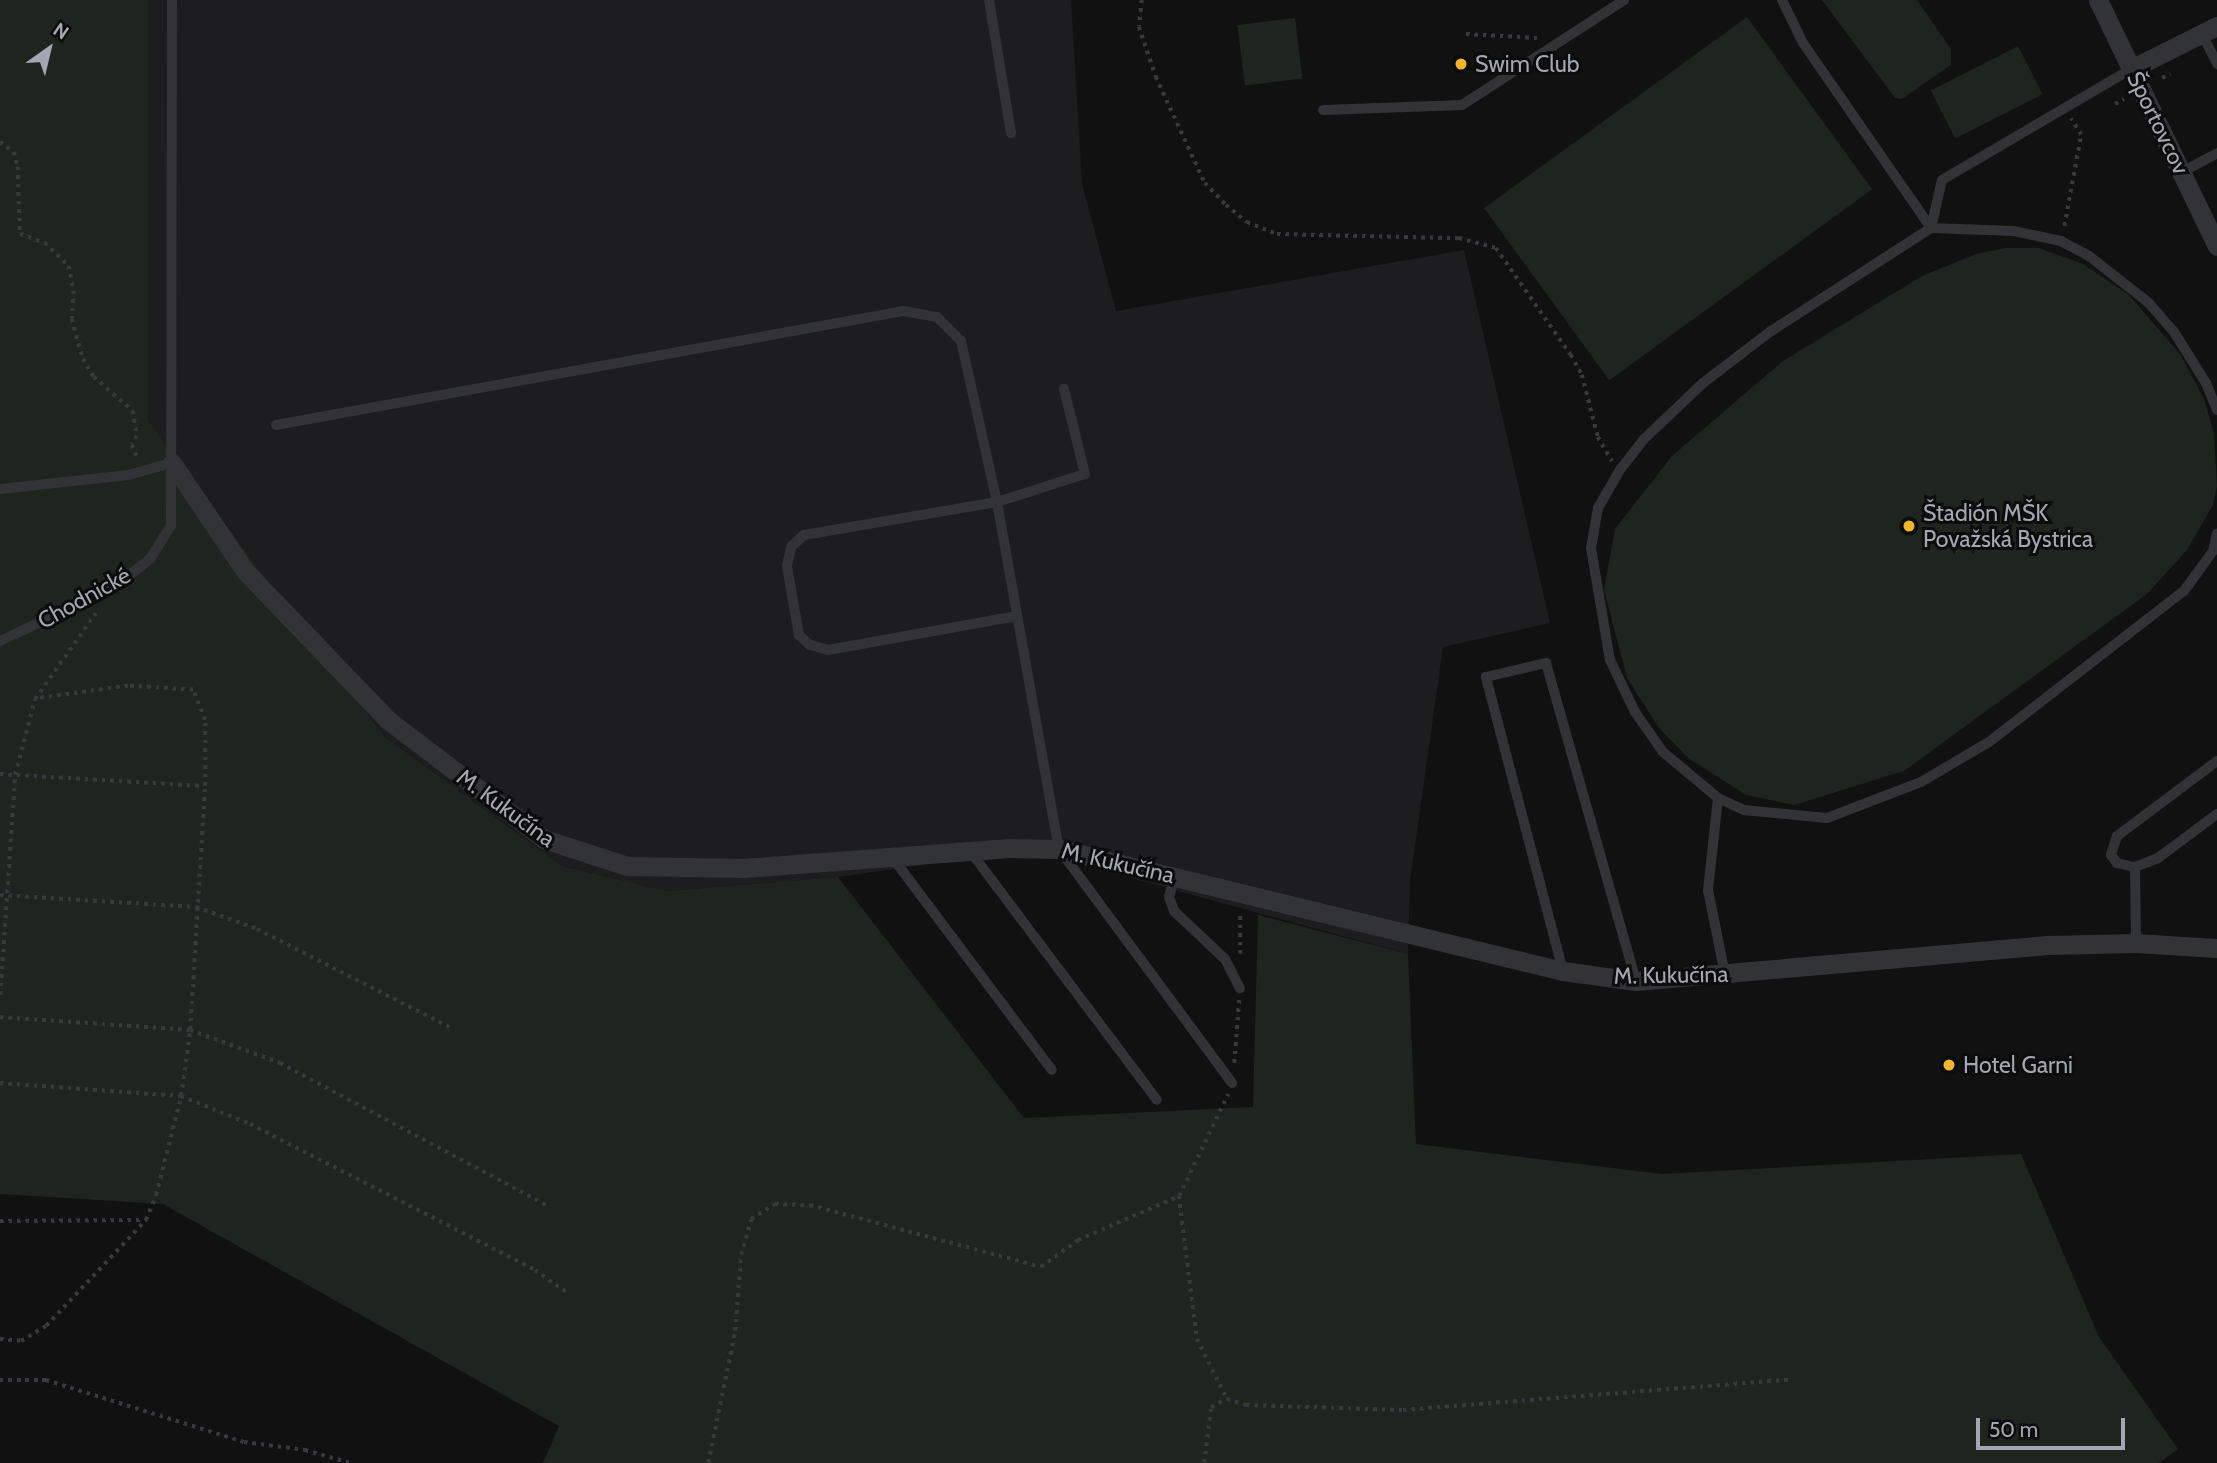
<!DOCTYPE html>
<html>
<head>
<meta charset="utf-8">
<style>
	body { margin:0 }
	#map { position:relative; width:2217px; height:1463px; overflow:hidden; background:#111112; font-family:Cabin,sans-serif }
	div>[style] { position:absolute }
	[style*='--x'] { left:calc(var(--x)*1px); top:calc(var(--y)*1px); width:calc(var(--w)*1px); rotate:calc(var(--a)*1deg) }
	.built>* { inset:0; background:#1d1d1f }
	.green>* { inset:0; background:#1d251e; transform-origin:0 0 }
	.path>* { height:3.5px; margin-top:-1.75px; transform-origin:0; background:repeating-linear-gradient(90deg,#38393e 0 3.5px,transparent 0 8.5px) }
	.lane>* { height:10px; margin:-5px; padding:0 5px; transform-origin:5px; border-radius:5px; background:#323337 }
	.street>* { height:19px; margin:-9.5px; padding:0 9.5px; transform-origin:9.5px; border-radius:9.5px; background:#323337 }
	.dots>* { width:19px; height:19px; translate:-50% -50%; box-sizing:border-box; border:4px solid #0c0c0d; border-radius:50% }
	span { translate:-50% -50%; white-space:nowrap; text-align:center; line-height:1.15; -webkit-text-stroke:6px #0c0c0d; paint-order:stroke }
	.poi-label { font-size:23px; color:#a2a7b3 }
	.left { translate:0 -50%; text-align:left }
	.street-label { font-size:23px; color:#a2a7b3 }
	.north { position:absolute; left:14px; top:14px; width:70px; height:70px; -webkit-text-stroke:5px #0c0c0d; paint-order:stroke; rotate:34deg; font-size:19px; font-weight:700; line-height:28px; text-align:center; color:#a2a7b3 }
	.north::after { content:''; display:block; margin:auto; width:24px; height:32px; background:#a2a7b3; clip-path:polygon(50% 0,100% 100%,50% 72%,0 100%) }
	.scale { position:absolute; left:1976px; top:1418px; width:149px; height:32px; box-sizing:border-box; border:4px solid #a2a7b3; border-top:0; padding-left:9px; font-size:21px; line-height:24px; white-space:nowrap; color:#a2a7b3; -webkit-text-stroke:5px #0c0c0d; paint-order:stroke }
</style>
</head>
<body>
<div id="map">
	<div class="built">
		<i style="clip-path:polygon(148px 0,1071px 0,1082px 184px,1116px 311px,1464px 250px,1550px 623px,1443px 647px,1410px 881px,1408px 954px,1051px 856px,958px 860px,838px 877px,667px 891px,562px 866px,384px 736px,148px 420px)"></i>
	</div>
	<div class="green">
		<i style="clip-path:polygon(0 0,148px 0,148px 420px,384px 736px,562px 866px,667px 891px,838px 877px,1024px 1118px,1253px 1107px,1258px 915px,1408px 954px,1416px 1144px,1662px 1174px,2021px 1154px,2099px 1337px,2178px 1449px,2159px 1463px,543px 1463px,559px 1426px,163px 1204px,0 1194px)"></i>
		<i style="clip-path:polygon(1822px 0,1917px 0,1951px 49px,1951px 65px,1902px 99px,1895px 98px)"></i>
		<i style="left:1747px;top:17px;width:213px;height:325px;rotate:54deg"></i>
		<i style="left:1295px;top:18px;width:61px;height:58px;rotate:83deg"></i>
		<i style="left:2018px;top:46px;width:54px;height:98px;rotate:63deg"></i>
		<i style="clip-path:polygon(2005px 248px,2039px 248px,2083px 264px,2129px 295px,2180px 354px,2204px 399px,2214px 433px,2217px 486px,2213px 505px,2187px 550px,2147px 594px,1904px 771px,1794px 805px,1746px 795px,1687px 757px,1659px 728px,1627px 678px,1604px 590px,1615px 529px,1672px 456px,1783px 361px,1922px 276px,1976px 254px)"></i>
	</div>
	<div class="path">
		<i style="--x:1142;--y:0;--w:27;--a:96"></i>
		<i style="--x:1139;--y:27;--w:53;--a:71.2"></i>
		<i style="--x:1156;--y:77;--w:117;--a:65.2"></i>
		<i style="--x:1205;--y:183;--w:30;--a:46"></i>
		<i style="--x:1226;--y:205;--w:27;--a:39"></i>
		<i style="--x:1247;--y:222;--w:32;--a:22"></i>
		<i style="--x:1277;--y:234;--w:182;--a:1.3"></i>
		<i style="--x:1459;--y:238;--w:38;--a:15"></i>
		<i style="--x:1496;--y:248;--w:131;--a:55"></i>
		<i style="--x:1571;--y:355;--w:23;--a:61"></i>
		<i style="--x:1582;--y:375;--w:64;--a:75.5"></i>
		<i style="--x:1598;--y:437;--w:28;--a:60"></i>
		<i style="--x:1466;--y:34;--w:71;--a:3.2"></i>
		<i style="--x:2162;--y:78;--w:9;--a:-27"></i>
		<i style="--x:2115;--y:104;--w:10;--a:-29"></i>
		<i style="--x:0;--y:142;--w:17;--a:36"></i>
		<i style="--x:14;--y:152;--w:16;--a:75"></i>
		<i style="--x:18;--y:167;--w:67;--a:88.3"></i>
		<i style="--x:20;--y:234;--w:27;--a:20"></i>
		<i style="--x:45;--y:243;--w:33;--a:44"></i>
		<i style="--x:69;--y:266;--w:25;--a:79"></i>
		<i style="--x:74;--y:291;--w:28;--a:94"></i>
		<i style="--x:72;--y:319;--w:41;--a:74.6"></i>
		<i style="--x:83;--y:359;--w:21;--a:59"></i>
		<i style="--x:94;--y:377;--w:52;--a:41.1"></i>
		<i style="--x:133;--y:411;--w:25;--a:81"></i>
		<i style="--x:137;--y:436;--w:10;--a:119"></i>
		<i style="--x:132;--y:445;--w:15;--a:67"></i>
		<i style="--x:2064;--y:226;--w:93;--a:-79.4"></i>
		<i style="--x:2081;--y:135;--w:19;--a:-122"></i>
		<i style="--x:0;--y:774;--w:204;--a:3.4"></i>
		<i style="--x:0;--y:895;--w:196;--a:3.5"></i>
		<i style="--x:196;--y:907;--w:65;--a:19.8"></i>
		<i style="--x:257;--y:929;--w:216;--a:27"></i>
		<i style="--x:1240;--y:954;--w:41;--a:-90"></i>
		<i style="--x:0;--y:995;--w:221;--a:-86.1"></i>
		<i style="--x:15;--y:775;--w:79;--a:-75.3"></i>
		<i style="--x:35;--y:699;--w:105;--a:-54.7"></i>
		<i style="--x:0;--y:1017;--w:190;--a:3.9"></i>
		<i style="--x:190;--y:1030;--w:96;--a:20.1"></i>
		<i style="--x:280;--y:1063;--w:306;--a:28.1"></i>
		<i style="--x:1234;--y:1063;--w:63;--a:-85.5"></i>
		<i style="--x:0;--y:1083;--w:181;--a:4.1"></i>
		<i style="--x:181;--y:1096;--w:74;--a:22.1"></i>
		<i style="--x:250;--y:1124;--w:320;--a:27.1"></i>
		<i style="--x:535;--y:1270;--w:42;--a:35.2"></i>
		<i style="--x:1179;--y:1196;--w:144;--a:82.8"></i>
		<i style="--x:1197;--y:1339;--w:67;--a:63.4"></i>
		<i style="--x:1227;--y:1399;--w:20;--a:18"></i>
		<i style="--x:1246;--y:1405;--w:157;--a:1.8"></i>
		<i style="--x:1403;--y:1410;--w:391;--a:-4.5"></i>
		<i style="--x:0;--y:1221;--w:146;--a:-0.4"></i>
		<i style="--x:0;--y:1339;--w:21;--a:5"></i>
		<i style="--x:21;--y:1341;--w:29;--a:-31"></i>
		<i style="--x:46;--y:1326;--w:146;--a:-46.7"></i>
		<i style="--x:146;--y:1220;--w:27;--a:-68"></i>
		<i style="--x:156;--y:1195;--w:102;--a:-75.8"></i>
		<i style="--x:181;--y:1096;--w:67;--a:-82.2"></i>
		<i style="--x:190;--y:1030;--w:244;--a:-86.5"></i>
		<i style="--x:205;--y:786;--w:66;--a:-90"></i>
		<i style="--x:205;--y:720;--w:32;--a:-112"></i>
		<i style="--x:193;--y:690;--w:65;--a:-176.5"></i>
		<i style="--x:128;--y:686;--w:94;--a:172"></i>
		<i style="--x:0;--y:1380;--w:46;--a:0"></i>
		<i style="--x:46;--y:1380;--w:207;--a:17.4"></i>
		<i style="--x:244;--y:1442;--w:62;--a:7.5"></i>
		<i style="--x:305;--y:1450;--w:47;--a:16.1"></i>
		<i style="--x:708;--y:1463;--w:135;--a:-78.4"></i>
		<i style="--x:735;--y:1331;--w:76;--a:-85.5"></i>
		<i style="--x:741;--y:1255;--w:37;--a:-74"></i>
		<i style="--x:751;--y:1219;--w:28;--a:-32"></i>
		<i style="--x:775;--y:1204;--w:35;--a:2"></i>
		<i style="--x:810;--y:1205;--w:239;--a:15"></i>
		<i style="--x:1041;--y:1267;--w:46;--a:-36.1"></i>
		<i style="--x:1078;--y:1240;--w:110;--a:-23.5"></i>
		<i style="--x:1179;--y:1196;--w:113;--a:-64.3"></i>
		<i style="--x:1204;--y:1463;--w:56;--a:-82.9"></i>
		<i style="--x:1211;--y:1407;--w:18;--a:-27"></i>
	</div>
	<div class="lane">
		<i style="--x:989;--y:0;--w:135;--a:80.6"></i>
		<i style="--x:1782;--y:0;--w:48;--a:64"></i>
		<i style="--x:1803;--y:43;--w:225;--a:55.3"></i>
		<i style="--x:1931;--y:228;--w:49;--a:-77.1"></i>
		<i style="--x:1942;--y:180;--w:219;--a:-30.4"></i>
		<i style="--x:2202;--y:34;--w:34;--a:63"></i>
		<i style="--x:1323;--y:110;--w:139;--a:-2.1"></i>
		<i style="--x:1462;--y:105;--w:193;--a:-32.9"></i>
		<i style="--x:2182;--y:172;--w:40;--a:-28"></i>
		<i style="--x:2217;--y:410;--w:29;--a:-112"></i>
		<i style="--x:2206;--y:383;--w:60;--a:-122.1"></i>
		<i style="--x:2174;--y:332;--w:38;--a:-131"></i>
		<i style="--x:2149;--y:303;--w:76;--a:-141.9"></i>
		<i style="--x:2089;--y:256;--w:32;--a:-152"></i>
		<i style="--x:2061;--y:241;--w:49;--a:-168.2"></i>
		<i style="--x:2013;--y:231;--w:82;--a:-177.9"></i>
		<i style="--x:1931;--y:228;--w:190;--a:147.2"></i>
		<i style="--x:1771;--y:331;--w:86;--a:142.6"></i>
		<i style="--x:1703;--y:383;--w:81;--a:136.5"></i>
		<i style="--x:1644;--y:439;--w:39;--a:128"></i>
		<i style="--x:1620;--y:470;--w:44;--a:120.1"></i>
		<i style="--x:1598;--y:508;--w:41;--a:99.9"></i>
		<i style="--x:1591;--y:548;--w:114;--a:80.4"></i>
		<i style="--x:1610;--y:660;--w:58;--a:64.3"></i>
		<i style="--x:1635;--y:712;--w:49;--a:55"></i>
		<i style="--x:1663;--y:752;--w:72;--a:39.9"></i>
		<i style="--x:1718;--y:798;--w:29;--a:25"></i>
		<i style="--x:1744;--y:810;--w:83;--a:5.5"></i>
		<i style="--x:1827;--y:818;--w:101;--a:-21"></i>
		<i style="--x:1921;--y:782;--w:79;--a:-30.5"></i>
		<i style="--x:1989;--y:742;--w:247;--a:-37.8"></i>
		<i style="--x:2184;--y:591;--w:49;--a:-54.1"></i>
		<i style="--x:2213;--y:551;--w:18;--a:-77"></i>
		<i style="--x:276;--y:425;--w:637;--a:-10.3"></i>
		<i style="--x:903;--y:311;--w:35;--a:10"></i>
		<i style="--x:937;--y:317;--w:34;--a:45"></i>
		<i style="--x:961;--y:341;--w:165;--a:77.4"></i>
		<i style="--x:997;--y:502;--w:352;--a:79.9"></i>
		<i style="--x:1059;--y:849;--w:291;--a:53.5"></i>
		<i style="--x:0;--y:489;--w:129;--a:-6.2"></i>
		<i style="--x:128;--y:475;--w:46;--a:-15.3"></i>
		<i style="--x:1017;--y:616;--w:192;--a:169.8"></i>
		<i style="--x:828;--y:650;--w:19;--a:-164"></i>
		<i style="--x:810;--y:645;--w:15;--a:-138"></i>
		<i style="--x:799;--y:635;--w:70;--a:-99.9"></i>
		<i style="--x:787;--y:566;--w:19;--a:-78"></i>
		<i style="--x:791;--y:547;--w:18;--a:-43"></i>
		<i style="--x:804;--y:535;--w:196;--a:-9.7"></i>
		<i style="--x:997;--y:502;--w:92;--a:-17.7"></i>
		<i style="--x:1085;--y:474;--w:88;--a:-103.9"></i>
		<i style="--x:0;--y:641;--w:126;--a:-25.3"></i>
		<i style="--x:114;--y:587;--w:46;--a:-37.9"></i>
		<i style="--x:150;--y:559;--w:39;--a:-58"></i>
		<i style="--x:171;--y:526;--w:526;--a:-89.89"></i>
		<i style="--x:2217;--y:761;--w:125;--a:143.1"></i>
		<i style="--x:2117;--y:836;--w:20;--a:108"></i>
		<i style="--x:2111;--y:855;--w:10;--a:53"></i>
		<i style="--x:2117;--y:863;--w:18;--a:13"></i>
		<i style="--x:2135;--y:867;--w:25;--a:-21"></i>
		<i style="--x:2158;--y:858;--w:74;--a:-36.7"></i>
		<i style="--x:1718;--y:798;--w:93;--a:96.2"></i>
		<i style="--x:1708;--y:890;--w:86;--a:78.6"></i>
		<i style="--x:970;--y:851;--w:311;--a:53.1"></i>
		<i style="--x:892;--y:857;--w:266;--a:53.1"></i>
		<i style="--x:2135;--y:867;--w:76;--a:89.2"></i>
		<i style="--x:1175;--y:876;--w:22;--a:106"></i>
		<i style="--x:1169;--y:897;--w:15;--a:70"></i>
		<i style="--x:1174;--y:911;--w:70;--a:43.3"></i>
		<i style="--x:1225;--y:959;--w:33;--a:63"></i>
		<i style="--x:1563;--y:971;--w:304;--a:-104.7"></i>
		<i style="--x:1486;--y:677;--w:62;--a:-13.1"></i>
		<i style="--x:1546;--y:663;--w:330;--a:74.2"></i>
	</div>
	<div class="street">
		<i style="--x:2098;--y:0;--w:273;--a:64.2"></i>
		<i style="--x:2131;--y:69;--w:96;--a:-26.6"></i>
		<i style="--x:172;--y:463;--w:130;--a:55.9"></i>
		<i style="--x:245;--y:571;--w:207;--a:46.2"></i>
		<i style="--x:388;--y:720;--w:196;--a:37.3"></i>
		<i style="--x:544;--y:839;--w:87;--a:18"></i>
		<i style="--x:627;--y:866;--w:116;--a:1"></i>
		<i style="--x:743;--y:868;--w:267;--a:-4.3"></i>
		<i style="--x:1009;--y:848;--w:50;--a:1.1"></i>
		<i style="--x:1059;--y:849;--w:519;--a:13.61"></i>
		<i style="--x:1563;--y:971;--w:74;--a:7.8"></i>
		<i style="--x:1636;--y:981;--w:413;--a:-5"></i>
		<i style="--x:2047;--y:945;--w:89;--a:-1.3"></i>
		<i style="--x:2136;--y:943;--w:81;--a:3.5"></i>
	</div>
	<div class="dots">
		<i style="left:1461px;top:64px;background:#f1b62a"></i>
		<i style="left:1909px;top:526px;background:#f1b62a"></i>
		<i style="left:1949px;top:1065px;background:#f1b62a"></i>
	</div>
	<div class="poi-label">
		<span class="left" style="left:1475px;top:64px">Swim Club</span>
		<span class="left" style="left:1923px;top:526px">Štadión MŠK<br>Považská Bystrica</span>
		<span class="left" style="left:1963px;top:1065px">Hotel Garni</span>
	</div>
	<div class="street-label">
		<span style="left:2158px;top:123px;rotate:64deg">Športovcov</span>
		<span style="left:84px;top:598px;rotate:-29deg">Chodnické</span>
		<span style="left:506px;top:808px;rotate:36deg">M. Kukučína</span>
		<span style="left:1118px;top:863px;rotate:13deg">M. Kukučína</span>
		<span style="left:1671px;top:975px;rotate:-1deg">M. Kukučína</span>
	</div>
	<div class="north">N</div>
	<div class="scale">50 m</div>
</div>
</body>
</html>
